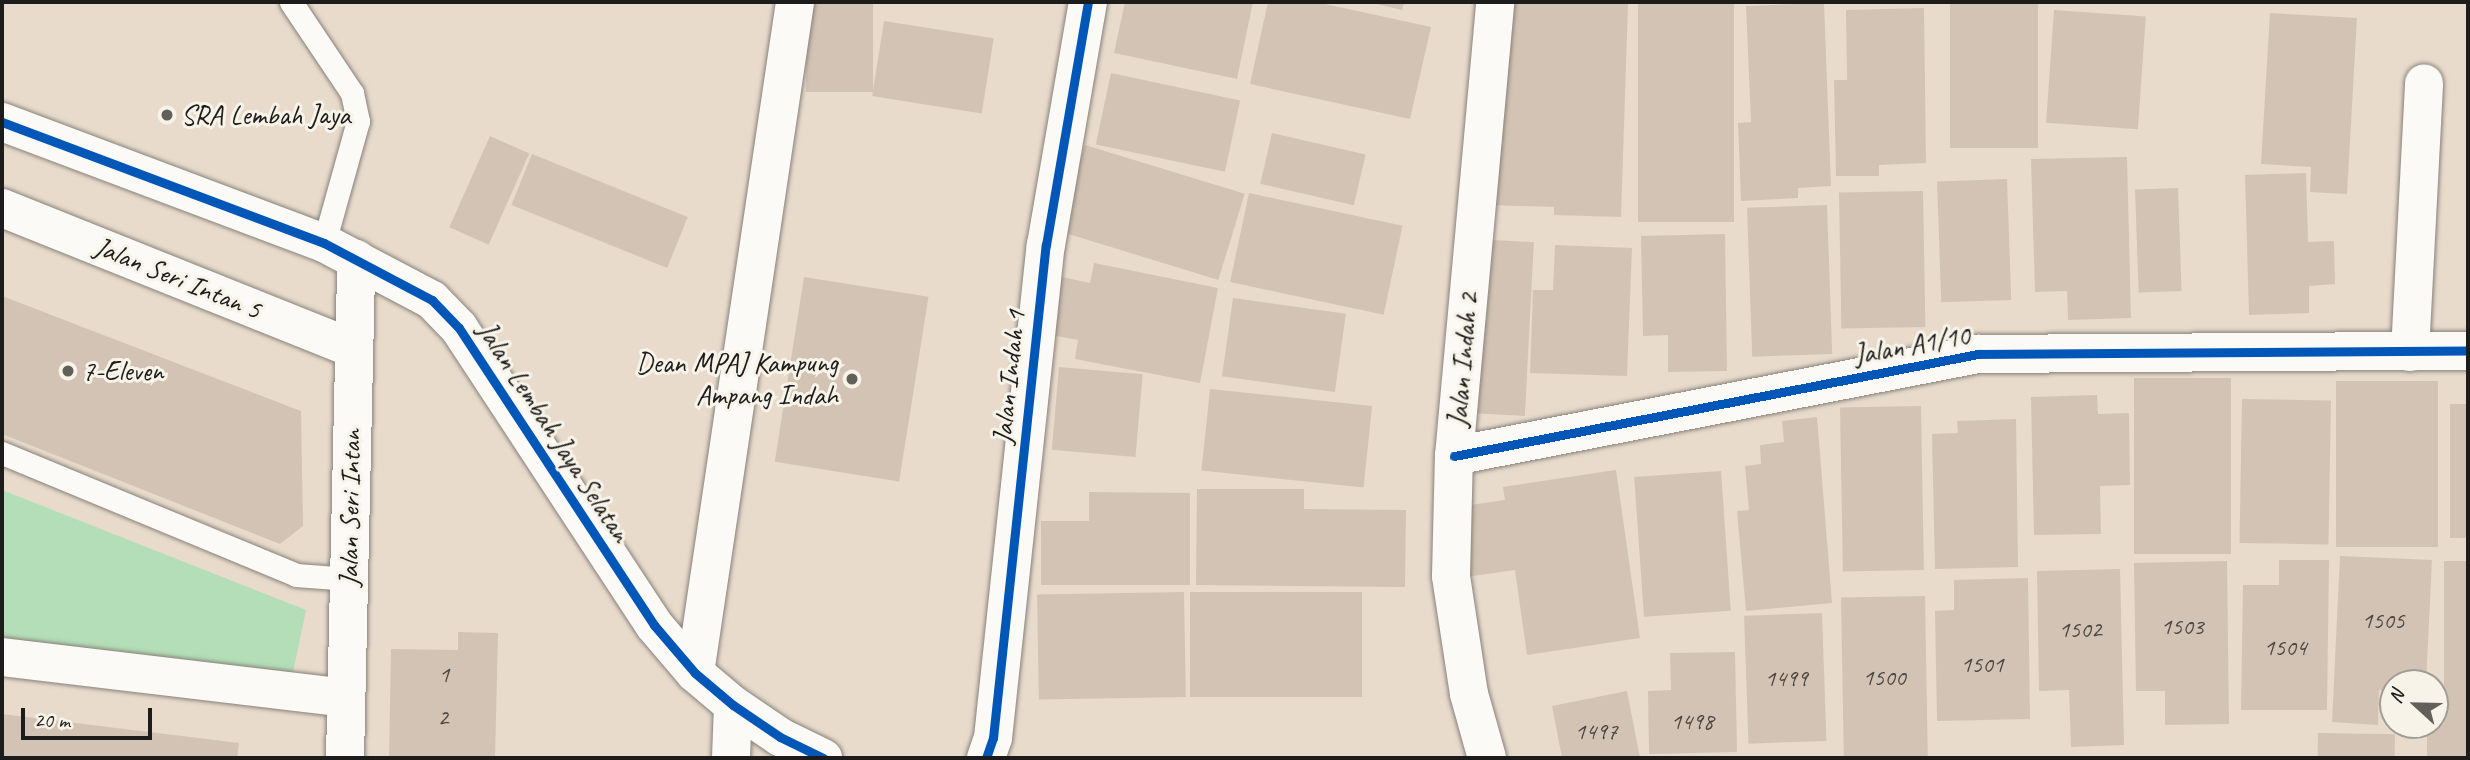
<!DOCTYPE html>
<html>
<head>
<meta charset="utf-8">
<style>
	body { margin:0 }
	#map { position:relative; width:2470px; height:760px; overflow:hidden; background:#e8dbcc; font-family:Caveat,sans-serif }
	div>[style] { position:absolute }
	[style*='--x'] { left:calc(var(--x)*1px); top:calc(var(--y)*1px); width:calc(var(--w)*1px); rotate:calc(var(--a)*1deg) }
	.green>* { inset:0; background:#b3deb7 }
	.building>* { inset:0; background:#d3c3b4; transform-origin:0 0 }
	.roads { filter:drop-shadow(0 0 2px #88827a) drop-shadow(0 0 2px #88827a) }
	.service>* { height:23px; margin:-11.5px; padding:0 11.5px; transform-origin:11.5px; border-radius:11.5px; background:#fcfaf7 }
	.minor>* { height:38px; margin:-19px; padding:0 19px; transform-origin:19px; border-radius:19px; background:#fcfaf7 }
	.tertiary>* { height:38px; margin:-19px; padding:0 19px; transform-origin:19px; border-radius:19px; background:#fcfaf7 }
	.cycleway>* { height:9px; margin:-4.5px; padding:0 4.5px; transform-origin:4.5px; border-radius:4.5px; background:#0057b8 }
	.dots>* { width:19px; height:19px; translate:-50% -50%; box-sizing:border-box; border:4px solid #f7f3e8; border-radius:50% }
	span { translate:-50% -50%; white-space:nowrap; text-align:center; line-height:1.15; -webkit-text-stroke:6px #f7f3e8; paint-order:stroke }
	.number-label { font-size:24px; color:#4a4642 }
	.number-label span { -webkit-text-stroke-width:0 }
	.poi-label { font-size:28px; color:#1c1c1c }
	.left { translate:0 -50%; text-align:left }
	.right { translate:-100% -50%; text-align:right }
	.street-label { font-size:28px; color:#1c1c1c }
	.frame { position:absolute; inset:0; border:4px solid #1c1c1c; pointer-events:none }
	.north { position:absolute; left:2379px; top:669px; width:70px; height:70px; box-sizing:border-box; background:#f7f3e8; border:2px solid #9f9d96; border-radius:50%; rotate:292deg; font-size:19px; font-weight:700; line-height:28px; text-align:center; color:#1c1c1c }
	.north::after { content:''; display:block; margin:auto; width:24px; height:32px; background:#635f5a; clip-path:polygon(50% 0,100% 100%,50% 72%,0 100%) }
	.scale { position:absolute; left:21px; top:708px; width:131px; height:32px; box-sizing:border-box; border:4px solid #1c1c1c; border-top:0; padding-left:9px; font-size:21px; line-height:24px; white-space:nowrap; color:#1c1c1c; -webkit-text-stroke:5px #f7f3e8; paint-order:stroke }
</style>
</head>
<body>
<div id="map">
	<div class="green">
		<i style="clip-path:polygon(2px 490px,306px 610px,291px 682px,2px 639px)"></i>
	</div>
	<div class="building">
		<i style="left:806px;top:2px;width:67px;height:90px"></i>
		<i style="clip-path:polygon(1125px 2px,1253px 2px,1237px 79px,1114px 53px)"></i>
		<i style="clip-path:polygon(1268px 2px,1316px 2px,1431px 27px,1410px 119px,1250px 84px)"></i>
		<i style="clip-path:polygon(1368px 2px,1404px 2px,1402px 10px)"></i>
		<i style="clip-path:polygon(1495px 2px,1628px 4px,1621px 217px,1554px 215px,1554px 207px,1488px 205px)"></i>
		<i style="left:1638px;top:2px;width:96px;height:220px"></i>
		<i style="left:1950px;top:2px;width:88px;height:146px"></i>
		<i style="clip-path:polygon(1824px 3px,1831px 186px,1798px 188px,1798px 198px,1741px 201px,1738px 123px,1751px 122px,1746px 6px)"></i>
		<i style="clip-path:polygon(1924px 8px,1926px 163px,1879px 165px,1879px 176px,1836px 176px,1834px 80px,1847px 80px,1846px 10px)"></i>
		<i style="left:2054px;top:10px;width:92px;height:113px;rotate:4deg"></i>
		<i style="clip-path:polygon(2270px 13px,2357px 18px,2347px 194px,2310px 192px,2311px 167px,2261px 164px)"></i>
		<i style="left:884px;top:21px;width:111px;height:76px;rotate:9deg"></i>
		<i style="left:1111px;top:73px;width:132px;height:73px;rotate:12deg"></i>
		<i style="left:1272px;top:133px;width:96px;height:52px;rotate:13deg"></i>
		<i style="left:490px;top:136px;width:43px;height:100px;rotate:24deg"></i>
		<i style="left:1085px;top:145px;width:167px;height:90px;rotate:17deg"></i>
		<i style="left:532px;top:154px;width:168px;height:55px;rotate:22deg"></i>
		<i style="clip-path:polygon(2127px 157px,2131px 318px,2068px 320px,2067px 291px,2035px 292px,2031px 159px)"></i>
		<i style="clip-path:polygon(2306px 173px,2308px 242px,2334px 241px,2335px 284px,2309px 286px,2309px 313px,2249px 315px,2245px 175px)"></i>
		<i style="left:2007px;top:179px;width:121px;height:70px;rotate:88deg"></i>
		<i style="left:2178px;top:188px;width:103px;height:43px;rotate:88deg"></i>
		<i style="left:1923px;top:191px;width:136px;height:84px;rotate:89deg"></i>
		<i style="left:1249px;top:193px;width:157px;height:91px;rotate:12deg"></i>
		<i style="left:1827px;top:205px;width:149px;height:80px;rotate:88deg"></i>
		<i style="clip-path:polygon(1725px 234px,1727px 371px,1668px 372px,1668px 335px,1643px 336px,1641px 236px)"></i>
		<i style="left:1474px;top:239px;width:60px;height:174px;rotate:3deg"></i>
		<i style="clip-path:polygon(1555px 245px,1632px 248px,1627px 376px,1530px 373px,1533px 290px,1553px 290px)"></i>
		<i style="clip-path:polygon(1094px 263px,1218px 288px,1200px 383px,1075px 359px,1078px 340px,1051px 335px,1062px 277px,1090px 283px)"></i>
		<i style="left:804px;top:277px;width:126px;height:187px;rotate:9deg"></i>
		<i style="clip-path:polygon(2px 296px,301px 411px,303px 526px,280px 544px,2px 434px)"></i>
		<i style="left:1233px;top:298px;width:114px;height:79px;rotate:8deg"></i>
		<i style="left:1059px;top:367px;width:84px;height:83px;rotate:5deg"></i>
		<i style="left:2231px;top:378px;width:176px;height:97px;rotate:90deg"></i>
		<i style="left:2438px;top:381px;width:166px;height:102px;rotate:90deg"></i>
		<i style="left:1210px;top:389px;width:163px;height:82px;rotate:6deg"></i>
		<i style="clip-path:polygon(2097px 395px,2098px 414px,2129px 413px,2130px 485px,2100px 486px,2101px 534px,2034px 535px,2031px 397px)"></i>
		<i style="left:2242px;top:399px;width:89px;height:144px;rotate:1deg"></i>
		<i style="left:2468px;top:404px;width:134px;height:18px;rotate:90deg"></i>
		<i style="left:1921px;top:406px;width:164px;height:81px;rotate:89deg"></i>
		<i style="clip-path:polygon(1817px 417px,1832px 603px,1746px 611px,1737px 511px,1749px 510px,1745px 466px,1761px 464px,1760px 445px,1784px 442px,1782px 421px)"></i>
		<i style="clip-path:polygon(2016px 419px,2018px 567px,1935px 569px,1932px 434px,1958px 433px,1957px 421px)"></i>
		<i style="clip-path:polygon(1616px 470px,1640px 638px,1527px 655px,1515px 570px,1466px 577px,1456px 507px,1505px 500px,1503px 487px)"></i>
		<i style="left:1721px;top:471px;width:140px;height:87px;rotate:86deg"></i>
		<i style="clip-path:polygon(1197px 489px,1304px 489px,1304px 509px,1406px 510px,1405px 587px,1196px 585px)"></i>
		<i style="clip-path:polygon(1089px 492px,1190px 493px,1190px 585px,1041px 585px,1041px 521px,1089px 521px)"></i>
		<i style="clip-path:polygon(2340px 556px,2432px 560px,2426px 683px,2393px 683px,2393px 691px,2379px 690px,2378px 725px,2332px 722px)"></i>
		<i style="clip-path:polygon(2279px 560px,2329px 560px,2327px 710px,2241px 710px,2243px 585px,2279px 585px)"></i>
		<i style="clip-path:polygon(2227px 561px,2229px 724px,2165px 725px,2165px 691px,2136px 691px,2134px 563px)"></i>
		<i style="clip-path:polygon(2444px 561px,2468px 561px,2468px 758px,2427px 758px,2427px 725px,2444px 724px)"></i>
		<i style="clip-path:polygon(2120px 569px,2124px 745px,2071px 747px,2069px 690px,2039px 691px,2037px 571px)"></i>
		<i style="clip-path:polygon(2028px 578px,2030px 719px,1937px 721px,1935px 611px,1954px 610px,1954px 580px)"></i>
		<i style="left:1184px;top:592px;width:105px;height:147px;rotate:89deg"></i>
		<i style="left:1362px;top:592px;width:105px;height:172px;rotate:90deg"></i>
		<i style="left:1925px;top:596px;width:162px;height:84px;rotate:89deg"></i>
		<i style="left:1822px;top:613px;width:128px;height:78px;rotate:88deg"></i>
		<i style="clip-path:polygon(458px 632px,498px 633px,495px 758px,389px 758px,391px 649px,458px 650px)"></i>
		<i style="clip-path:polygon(1735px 652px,1737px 752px,1649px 754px,1648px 691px,1671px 690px,1670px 653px)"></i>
		<i style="clip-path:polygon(1627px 691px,1640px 758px,1562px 758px,1552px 706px)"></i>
		<i style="clip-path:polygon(2px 714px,239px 743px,237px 758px,2px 758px)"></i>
		<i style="left:2318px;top:733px;width:77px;height:25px;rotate:1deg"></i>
	</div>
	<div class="roads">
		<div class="service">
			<i style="--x:291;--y:2;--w:110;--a:56.2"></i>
			<i style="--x:352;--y:93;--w:29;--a:78"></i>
			<i style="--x:358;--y:121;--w:127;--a:105.6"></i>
			<i style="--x:2;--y:453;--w:318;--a:22.5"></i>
			<i style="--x:296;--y:575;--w:53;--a:4.3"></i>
		</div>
		<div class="minor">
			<i style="--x:2;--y:208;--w:379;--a:21.8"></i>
			<i style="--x:2410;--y:352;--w:269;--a:-87"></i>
			<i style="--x:1454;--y:456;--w:534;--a:-11.02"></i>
			<i style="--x:1978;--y:354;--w:490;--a:-0.4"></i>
			<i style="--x:2;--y:657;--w:346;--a:6.8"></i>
			<i style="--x:695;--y:673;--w:678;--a:-81.52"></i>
			<i style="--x:345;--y:758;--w:499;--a:-88.7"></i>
			<i style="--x:731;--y:758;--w:53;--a:-87.8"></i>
			<i style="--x:986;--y:758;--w:21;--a:-71"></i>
			<i style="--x:993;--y:738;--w:496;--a:-83.9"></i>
			<i style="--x:1046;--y:245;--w:247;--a:-80.2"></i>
			<i style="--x:1487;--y:758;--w:66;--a:-105.7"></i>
			<i style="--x:1469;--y:694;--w:119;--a:-98.7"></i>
			<i style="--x:1451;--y:576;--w:120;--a:-88.6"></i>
			<i style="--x:1454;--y:456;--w:456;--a:-84.8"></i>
		</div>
		<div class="tertiary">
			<i style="--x:2;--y:122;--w:344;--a:20.6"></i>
			<i style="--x:324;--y:243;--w:122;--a:27.8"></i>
			<i style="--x:432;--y:300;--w:39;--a:46"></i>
			<i style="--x:459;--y:328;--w:355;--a:56.7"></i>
			<i style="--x:654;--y:625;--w:63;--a:49.5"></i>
			<i style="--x:695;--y:673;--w:50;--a:40.1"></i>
			<i style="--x:733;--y:705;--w:57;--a:34.2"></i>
			<i style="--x:780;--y:737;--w:48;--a:26"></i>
		</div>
	</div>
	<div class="cycleway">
		<i style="--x:2;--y:122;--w:344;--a:20.6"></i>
		<i style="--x:324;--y:243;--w:122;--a:27.8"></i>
		<i style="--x:432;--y:300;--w:39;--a:46"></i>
		<i style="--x:459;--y:328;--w:355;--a:56.7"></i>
		<i style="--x:654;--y:625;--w:63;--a:49.5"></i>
		<i style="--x:695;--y:673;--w:50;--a:40.1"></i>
		<i style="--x:733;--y:705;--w:57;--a:34.2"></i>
		<i style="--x:780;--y:737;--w:48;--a:26"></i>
		<i style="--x:1454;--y:456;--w:534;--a:-11.02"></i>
		<i style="--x:1978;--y:354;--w:490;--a:-0.4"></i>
		<i style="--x:986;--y:758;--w:21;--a:-71"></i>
		<i style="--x:993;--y:738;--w:496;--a:-83.9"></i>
		<i style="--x:1046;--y:245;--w:247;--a:-80.2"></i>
	</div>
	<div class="dots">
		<i style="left:167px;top:115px;background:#635f5a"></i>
		<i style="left:68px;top:371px;background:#635f5a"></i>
		<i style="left:852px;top:379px;background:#635f5a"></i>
	</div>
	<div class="number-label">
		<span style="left:2383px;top:621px">1505</span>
		<span style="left:2182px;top:627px">1503</span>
		<span style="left:2080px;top:630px">1502</span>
		<span style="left:2285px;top:648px">1504</span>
		<span style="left:1982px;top:665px">1501</span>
		<span style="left:444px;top:675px">1</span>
		<span style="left:1884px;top:678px">1500</span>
		<span style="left:1786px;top:679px">1499</span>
		<span style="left:443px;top:718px">2</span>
		<span style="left:1692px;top:722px">1498</span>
		<span style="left:1596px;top:732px">1497</span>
	</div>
	<div class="poi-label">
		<span class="left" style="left:181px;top:115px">SRA Lembah Jaya</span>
		<span class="right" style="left:838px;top:379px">Dean MPAJ Kampung<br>Ampang Indah</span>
		<span class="left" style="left:82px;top:371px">7-Eleven</span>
	</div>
	<div class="street-label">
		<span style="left:178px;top:278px;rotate:22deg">Jalan Seri Intan 5</span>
		<span style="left:1912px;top:345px;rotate:-10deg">Jalan A1/10</span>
		<span style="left:1463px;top:360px;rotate:-85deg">Jalan Indah 2</span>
		<span style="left:1009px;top:377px;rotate:-84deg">Jalan Indah 1</span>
		<span style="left:554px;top:432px;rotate:57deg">Jalan Lembah Jaya Selatan</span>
		<span style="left:350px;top:508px;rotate:-89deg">Jalan Seri Intan</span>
	</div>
	<div class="frame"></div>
	<div class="north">N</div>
	<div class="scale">20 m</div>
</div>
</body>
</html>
